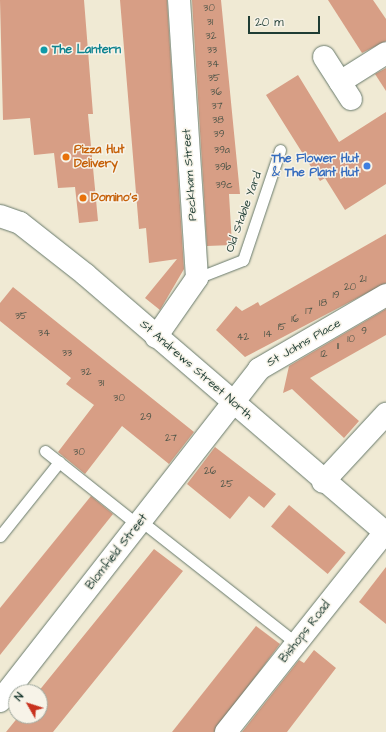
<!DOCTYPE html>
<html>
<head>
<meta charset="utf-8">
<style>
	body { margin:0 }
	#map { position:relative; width:386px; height:732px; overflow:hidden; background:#f0ead4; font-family:"Architects Daughter",sans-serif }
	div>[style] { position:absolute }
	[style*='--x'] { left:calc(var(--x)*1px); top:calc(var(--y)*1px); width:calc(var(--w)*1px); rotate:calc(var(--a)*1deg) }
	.building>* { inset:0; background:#d79e85; transform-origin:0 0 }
	.roads { filter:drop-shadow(0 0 1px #687a6c) drop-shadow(0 0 1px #687a6c) }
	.service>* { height:11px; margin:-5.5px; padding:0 5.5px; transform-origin:5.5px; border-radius:5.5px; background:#fff }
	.minor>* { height:22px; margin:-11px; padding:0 11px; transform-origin:11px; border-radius:11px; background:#fff }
	.tertiary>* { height:22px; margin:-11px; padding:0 11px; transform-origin:11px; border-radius:11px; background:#fff }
	.dots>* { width:11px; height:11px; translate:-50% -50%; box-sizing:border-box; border:2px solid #f7f3e8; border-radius:50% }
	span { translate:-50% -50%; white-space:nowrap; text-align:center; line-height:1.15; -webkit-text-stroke:3px #f7f3e8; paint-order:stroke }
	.number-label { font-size:10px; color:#4d5548 }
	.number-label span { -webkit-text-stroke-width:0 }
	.culture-label { font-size:12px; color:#0d838f; font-weight:700 }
	.left { translate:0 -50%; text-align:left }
	.food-label { font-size:12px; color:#c56008; font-weight:700 }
	.shop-label { font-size:12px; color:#366cbe; font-weight:700 }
	.right { translate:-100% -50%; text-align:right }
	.street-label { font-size:12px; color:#1f3d34 }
	.north { position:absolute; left:8px; top:684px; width:40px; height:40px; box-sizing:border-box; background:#f7f3e8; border:1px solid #a1aaa0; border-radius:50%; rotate:309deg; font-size:11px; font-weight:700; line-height:16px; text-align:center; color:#1f3d34 }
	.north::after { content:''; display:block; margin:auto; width:14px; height:18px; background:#c8321e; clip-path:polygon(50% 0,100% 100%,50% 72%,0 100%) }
	.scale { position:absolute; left:248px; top:16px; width:72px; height:18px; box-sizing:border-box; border:2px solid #1f3d34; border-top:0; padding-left:5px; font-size:12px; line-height:14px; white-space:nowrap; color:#1f3d34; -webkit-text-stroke:3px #f7f3e8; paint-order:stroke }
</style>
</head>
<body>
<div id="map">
	<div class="building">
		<i style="clip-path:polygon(0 0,84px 0,93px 114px,88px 114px,98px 221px,79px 223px,75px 187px,58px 188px,54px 153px,34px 155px,30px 118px,3px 120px)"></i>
		<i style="clip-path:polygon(120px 0,167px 0,184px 269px,160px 310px,145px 298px,177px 259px,149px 263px,146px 228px,139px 229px)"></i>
		<i style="clip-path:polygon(192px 0,221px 0,240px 194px,229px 194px,232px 245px,207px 246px)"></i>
		<i style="clip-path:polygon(328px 0,373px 0,386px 19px,386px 41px,362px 53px)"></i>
		<i style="clip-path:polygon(386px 68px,386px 91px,375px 74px)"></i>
		<i style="clip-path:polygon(298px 75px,339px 142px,386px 112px,386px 184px,345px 210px,325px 178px,320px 181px,266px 95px)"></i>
		<i style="clip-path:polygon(386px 234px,386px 283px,245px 357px,216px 330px,236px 306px,242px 311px,258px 302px,260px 306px)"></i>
		<i style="clip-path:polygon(13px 287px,194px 432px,169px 464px,122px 426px,85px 474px,58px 452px,94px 405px,66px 384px,71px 378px,0 321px,0 303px)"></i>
		<i style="clip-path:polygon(386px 309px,386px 335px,310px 378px,359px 421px,344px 438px,292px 389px,283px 393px,289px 366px)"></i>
		<i style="clip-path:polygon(215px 447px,276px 494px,264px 508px,249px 496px,230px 519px,187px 484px)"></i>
		<i style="clip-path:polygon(91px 496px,113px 514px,0 655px,0 608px)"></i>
		<i style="left:289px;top:505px;width:74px;height:28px;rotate:40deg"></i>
		<i style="clip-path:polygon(154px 549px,183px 571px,53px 732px,6px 732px,19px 716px,40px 716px,38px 692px)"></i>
		<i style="clip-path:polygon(386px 567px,386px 624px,359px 602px)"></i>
		<i style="clip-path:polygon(256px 626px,280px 644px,214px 732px,172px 732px)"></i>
		<i style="clip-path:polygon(314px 650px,336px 668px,287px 732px,242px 732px,299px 660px,304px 663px)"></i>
	</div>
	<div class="roads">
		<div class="service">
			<i style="--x:197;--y:278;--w:49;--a:-21.4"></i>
			<i style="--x:243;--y:260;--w:116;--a:-71.4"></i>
			<i style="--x:45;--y:451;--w:119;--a:38.5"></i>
			<i style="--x:141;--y:521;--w:197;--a:38.2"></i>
			<i style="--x:0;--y:536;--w:95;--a:-51.4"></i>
		</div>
		<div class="minor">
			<i style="--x:324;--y:57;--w:50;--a:57.3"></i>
			<i style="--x:340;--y:82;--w:54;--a:-32.2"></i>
			<i style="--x:156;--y:337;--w:72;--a:-55.2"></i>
			<i style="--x:197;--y:278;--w:279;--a:-93.7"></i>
			<i style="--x:323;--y:482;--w:93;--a:-47.2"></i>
			<i style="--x:0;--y:701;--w:421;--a:-52"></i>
			<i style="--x:259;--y:369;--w:147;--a:-30.2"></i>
			<i style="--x:226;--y:732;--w:256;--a:-51.5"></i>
		</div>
		<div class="tertiary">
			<i style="--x:0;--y:216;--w:21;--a:19"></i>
			<i style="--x:20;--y:223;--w:84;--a:38.2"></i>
			<i style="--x:86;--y:275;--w:396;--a:40.7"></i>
		</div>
	</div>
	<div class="dots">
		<i style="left:44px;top:50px;background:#0f9aa8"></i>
		<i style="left:66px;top:157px;background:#e8710a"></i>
		<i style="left:367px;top:166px;background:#3f7fe0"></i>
		<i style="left:83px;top:198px;background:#e8710a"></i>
	</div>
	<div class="number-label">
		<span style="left:209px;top:9px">30</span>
		<span style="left:210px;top:23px">31</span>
		<span style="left:211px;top:37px">32</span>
		<span style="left:212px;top:51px">33</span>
		<span style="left:213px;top:65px">34</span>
		<span style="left:214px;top:79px">35</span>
		<span style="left:216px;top:93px">36</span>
		<span style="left:217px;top:107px">37</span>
		<span style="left:218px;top:121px">38</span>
		<span style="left:219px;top:135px">39</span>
		<span style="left:222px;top:151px">39a</span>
		<span style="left:223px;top:168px">39b</span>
		<span style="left:224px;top:186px">39c</span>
		<span style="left:363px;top:280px">21</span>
		<span style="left:350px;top:288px">20</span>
		<span style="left:336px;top:296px">19</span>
		<span style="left:323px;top:304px">18</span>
		<span style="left:309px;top:312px">17</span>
		<span style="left:21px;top:317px">35</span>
		<span style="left:295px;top:320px">16</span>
		<span style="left:282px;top:328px">15</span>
		<span style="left:364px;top:332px">9</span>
		<span style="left:44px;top:334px">34</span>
		<span style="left:268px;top:335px">14</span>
		<span style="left:243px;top:338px">42</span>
		<span style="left:351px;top:340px">10</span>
		<span style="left:338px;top:347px">11</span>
		<span style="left:67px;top:354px">33</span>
		<span style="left:324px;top:355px">12</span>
		<span style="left:86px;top:373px">32</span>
		<span style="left:101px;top:384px">31</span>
		<span style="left:119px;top:399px">30</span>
		<span style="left:146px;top:418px">29</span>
		<span style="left:171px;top:439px">27</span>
		<span style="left:79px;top:453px">30</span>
		<span style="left:210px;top:472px">26</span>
		<span style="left:227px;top:485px">25</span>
	</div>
	<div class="culture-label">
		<span class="left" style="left:52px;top:50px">The Lantern</span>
	</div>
	<div class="food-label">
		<span class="left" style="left:74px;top:157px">Pizza Hut<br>Delivery</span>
		<span class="left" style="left:91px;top:198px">Domino's</span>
	</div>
	<div class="shop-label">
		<span class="right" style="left:359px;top:166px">The Flower Hut<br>&amp; The Plant Hut</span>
	</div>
	<div class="street-label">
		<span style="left:190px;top:175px;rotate:-94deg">Peckham Street</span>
		<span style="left:244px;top:212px;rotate:-70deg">Old Stable Yard</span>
		<span style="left:304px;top:343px;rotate:-30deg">St Johns Place</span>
		<span style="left:196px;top:370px;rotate:41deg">St Andrews Street North</span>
		<span style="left:117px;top:552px;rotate:-52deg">Blomfield Street</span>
		<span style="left:305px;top:632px;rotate:-52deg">Bishops Road</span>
	</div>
	<div class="north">N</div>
	<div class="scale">20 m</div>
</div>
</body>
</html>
